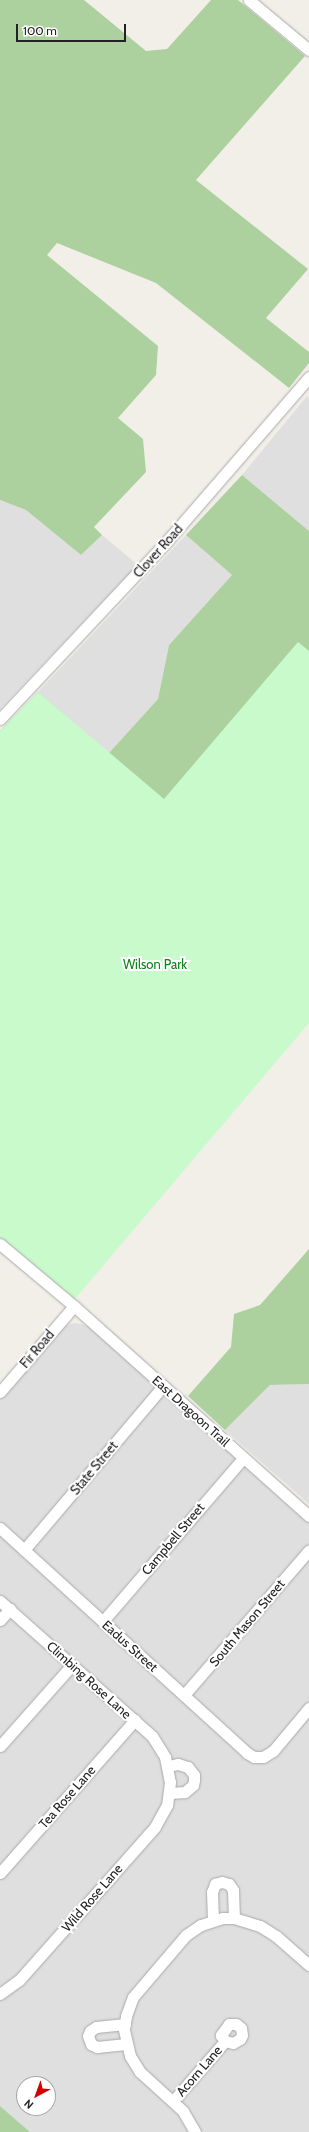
<!DOCTYPE html>
<html>
<head>
<meta charset="utf-8">
<style>
	body { margin:0 }
	#map { position:relative; width:309px; height:2132px; overflow:hidden; background:#f2efe9; font-family:Cabin,sans-serif }
	div>[style] { position:absolute }
	[style*='--x'] { left:calc(var(--x)*1px); top:calc(var(--y)*1px); width:calc(var(--w)*1px); rotate:calc(var(--a)*1deg) }
	.residential>* { inset:0; background:#e0dfdf }
	.forest>* { inset:0; background:#add19e }
	.park>* { inset:0; background:#c8facc }
	.roads { filter:drop-shadow(0 0 1px #a9a9a9) drop-shadow(0 0 1px #a9a9a9) }
	.minor>* { height:11px; margin:-5.5px; padding:0 5.5px; transform-origin:5.5px; border-radius:5.5px; background:#fff }
	span { translate:-50% -50%; white-space:nowrap; text-align:center; line-height:1.15; -webkit-text-stroke:4px #fff; paint-order:stroke }
	.street-label { font-size:13px; color:#222 }
	.park-label { font-size:13px; color:#0c8416 }
	.north { position:absolute; left:16px; top:2076px; width:40px; height:40px; box-sizing:border-box; background:#fff; border:1px solid #a7a7a7; border-radius:50%; rotate:221deg; font-size:11px; font-weight:700; line-height:16px; text-align:center; color:#222 }
	.north::after { content:''; display:block; margin:auto; width:14px; height:18px; background:#d40000; clip-path:polygon(50% 0,100% 100%,50% 72%,0 100%) }
	.scale { position:absolute; left:16px; top:24px; width:110px; height:18px; box-sizing:border-box; border:2px solid #222; border-top:0; padding-left:5px; font-size:12px; line-height:14px; white-space:nowrap; color:#222; -webkit-text-stroke:3px #fff; paint-order:stroke }
</style>
</head>
<body>
<div id="map">
	<div class="residential">
		<i style="clip-path:polygon(307px 396px,309px 398px,309px 531px,242px 475px)"></i>
		<i style="clip-path:polygon(0 500px,26px 510px,81px 555px,102px 535px,138px 565px,0 709px)"></i>
		<i style="clip-path:polygon(186px 535px,232px 575px,169px 645px,158px 699px,109px 753px,38px 692px)"></i>
		<i style="clip-path:polygon(evenodd,74px 1323px,82px 1324px,90px 1328px,309px 1523px,309px 2132px,30px 2132px,0 2106px,0 1399px,58px 1331px,65px 1326px,74px 1323px,24px 2084px,48px 2084px,48px 2108px,24px 2108px,24px 2084px)"></i>
		<i style="clip-path:polygon(309px 1384px,309px 1504px,225px 1430px,270px 1385px)"></i>
	</div>
	<div class="forest">
		<i style="clip-path:polygon(0 0,84px 0,146px 51px,167px 49px,211px 0,238px 0,305px 56px,196px 180px,308px 269px,266px 318px,309px 352px,309px 363px,289px 388px,156px 283px,57px 243px,47px 255px,158px 346px,156px 375px,118px 418px,143px 439px,146px 472px,94px 527px,102px 535px,81px 555px,26px 510px,0 500px)"></i>
		<i style="clip-path:polygon(242px 475px,309px 531px,309px 871px,0 731px,38px 692px,109px 753px,158px 699px,169px 645px,232px 575px,186px 535px)"></i>
		<i style="clip-path:polygon(309px 1249px,309px 1384px,270px 1385px,225px 1430px,188px 1396px,231px 1347px,234px 1314px,260px 1305px)"></i>
		<i style="clip-path:polygon(0 2106px,30px 2132px,0 2132px)"></i>
	</div>
	<div class="park">
		<i style="clip-path:polygon(298px 642px,309px 651px,309px 1023px,74px 1300px,0 1238px,0 731px,38px 692px,164px 799px)"></i>
	</div>
	<div class="roads">
		<div class="minor">
			<i style="--x:249;--y:0;--w:78;--a:39.8"></i>
			<i style="--x:0;--y:719;--w:244;--a:-46.8"></i>
			<i style="--x:167;--y:541;--w:217;--a:-49.1"></i>
			<i style="--x:0;--y:1244;--w:97;--a:40"></i>
			<i style="--x:74;--y:1306;--w:315;--a:41.8"></i>
			<i style="--x:0;--y:1392;--w:113;--a:-49.3"></i>
			<i style="--x:0;--y:1528;--w:334;--a:42.3"></i>
			<i style="--x:247;--y:1753;--w:8;--a:30"></i>
			<i style="--x:254;--y:1757;--w:9;--a:0"></i>
			<i style="--x:263;--y:1757;--w:12;--a:-31"></i>
			<i style="--x:273;--y:1751;--w:56;--a:-50.1"></i>
			<i style="--x:24;--y:1550;--w:215;--a:-49.7"></i>
			<i style="--x:0;--y:1601;--w:203;--a:41.6"></i>
			<i style="--x:152;--y:1736;--w:25;--a:58"></i>
			<i style="--x:165;--y:1757;--w:25;--a:79"></i>
			<i style="--x:170;--y:1782;--w:23;--a:97"></i>
			<i style="--x:167;--y:1805;--w:25;--a:119"></i>
			<i style="--x:155;--y:1827;--w:205;--a:131.6"></i>
			<i style="--x:19;--y:1980;--w:24;--a:144"></i>
			<i style="--x:0;--y:1620;--w:15;--a:-48"></i>
			<i style="--x:103;--y:1621;--w:215;--a:-49.3"></i>
			<i style="--x:184;--y:1695;--w:191;--a:-49.2"></i>
			<i style="--x:0;--y:1746;--w:108;--a:-48.4"></i>
			<i style="--x:169;--y:1766;--w:9;--a:-13"></i>
			<i style="--x:178;--y:1764;--w:10;--a:17"></i>
			<i style="--x:188;--y:1767;--w:10;--a:53"></i>
			<i style="--x:194;--y:1775;--w:5;--a:90"></i>
			<i style="--x:194;--y:1780;--w:5;--a:101"></i>
			<i style="--x:193;--y:1785;--w:11;--a:139"></i>
			<i style="--x:185;--y:1792;--w:15;--a:176"></i>
			<i style="--x:0;--y:1873;--w:204;--a:-48.6"></i>
			<i style="--x:213;--y:1920;--w:28;--a:-92"></i>
			<i style="--x:212;--y:1892;--w:9;--a:-69"></i>
			<i style="--x:215;--y:1884;--w:7;--a:-16"></i>
			<i style="--x:222;--y:1882;--w:7;--a:16"></i>
			<i style="--x:229;--y:1884;--w:7;--a:56"></i>
			<i style="--x:233;--y:1890;--w:28;--a:88"></i>
			<i style="--x:125;--y:2024;--w:29;--a:174"></i>
			<i style="--x:96;--y:2027;--w:7;--a:146"></i>
			<i style="--x:90;--y:2031;--w:5;--a:112"></i>
			<i style="--x:88;--y:2036;--w:9;--a:69"></i>
			<i style="--x:91;--y:2044;--w:7;--a:27"></i>
			<i style="--x:97;--y:2047;--w:29;--a:-6"></i>
			<i style="--x:173;--y:2101;--w:79;--a:-49.1"></i>
			<i style="--x:225;--y:2041;--w:8;--a:14"></i>
			<i style="--x:233;--y:2043;--w:8;--a:-30"></i>
			<i style="--x:240;--y:2039;--w:4;--a:-63"></i>
			<i style="--x:242;--y:2035;--w:7;--a:-98"></i>
			<i style="--x:241;--y:2028;--w:6;--a:-141"></i>
			<i style="--x:236;--y:2024;--w:7;--a:180"></i>
			<i style="--x:229;--y:2024;--w:14;--a:126"></i>
			<i style="--x:221;--y:2035;--w:7;--a:56"></i>
			<i style="--x:195;--y:2132;--w:24;--a:-120"></i>
			<i style="--x:183;--y:2111;--w:58;--a:-137.8"></i>
			<i style="--x:140;--y:2072;--w:19;--a:-122"></i>
			<i style="--x:130;--y:2056;--w:28;--a:-103"></i>
			<i style="--x:124;--y:2029;--w:13;--a:-81"></i>
			<i style="--x:126;--y:2016;--w:20;--a:-70"></i>
			<i style="--x:133;--y:1997;--w:82;--a:-49.5"></i>
			<i style="--x:186;--y:1935;--w:18;--a:-34"></i>
			<i style="--x:201;--y:1925;--w:22;--a:-18"></i>
			<i style="--x:222;--y:1918;--w:12;--a:0"></i>
			<i style="--x:234;--y:1918;--w:27;--a:17"></i>
			<i style="--x:260;--y:1926;--w:19;--a:32"></i>
			<i style="--x:276;--y:1936;--w:44;--a:41.3"></i>
		</div>
	</div>
	<div class="street-label">
		<span style="left:158px;top:551px;rotate:-48deg">Clover Road</span>
		<span style="left:37px;top:1349px;rotate:-50deg">Fir Road</span>
		<span style="left:191px;top:1411px;rotate:42deg">East Dragoon Trail</span>
		<span style="left:94px;top:1468px;rotate:-50deg">State Street</span>
		<span style="left:173px;top:1539px;rotate:-50deg">Campbell Street</span>
		<span style="left:247px;top:1623px;rotate:-50deg">South Mason Street</span>
		<span style="left:130px;top:1646px;rotate:42deg">Eadus Street</span>
		<span style="left:89px;top:1680px;rotate:42deg">Climbing Rose Lane</span>
		<span style="left:67px;top:1797px;rotate:-49deg">Tea Rose Lane</span>
		<span style="left:92px;top:1898px;rotate:-49deg">Wild Rose Lane</span>
		<span style="left:199px;top:2071px;rotate:-49deg">Acorn Lane</span>
	</div>
	<div class="park-label">
		<span style="left:155px;top:964px">Wilson Park</span>
	</div>
	<div class="north">N</div>
	<div class="scale">100 m</div>
</div>
</body>
</html>
